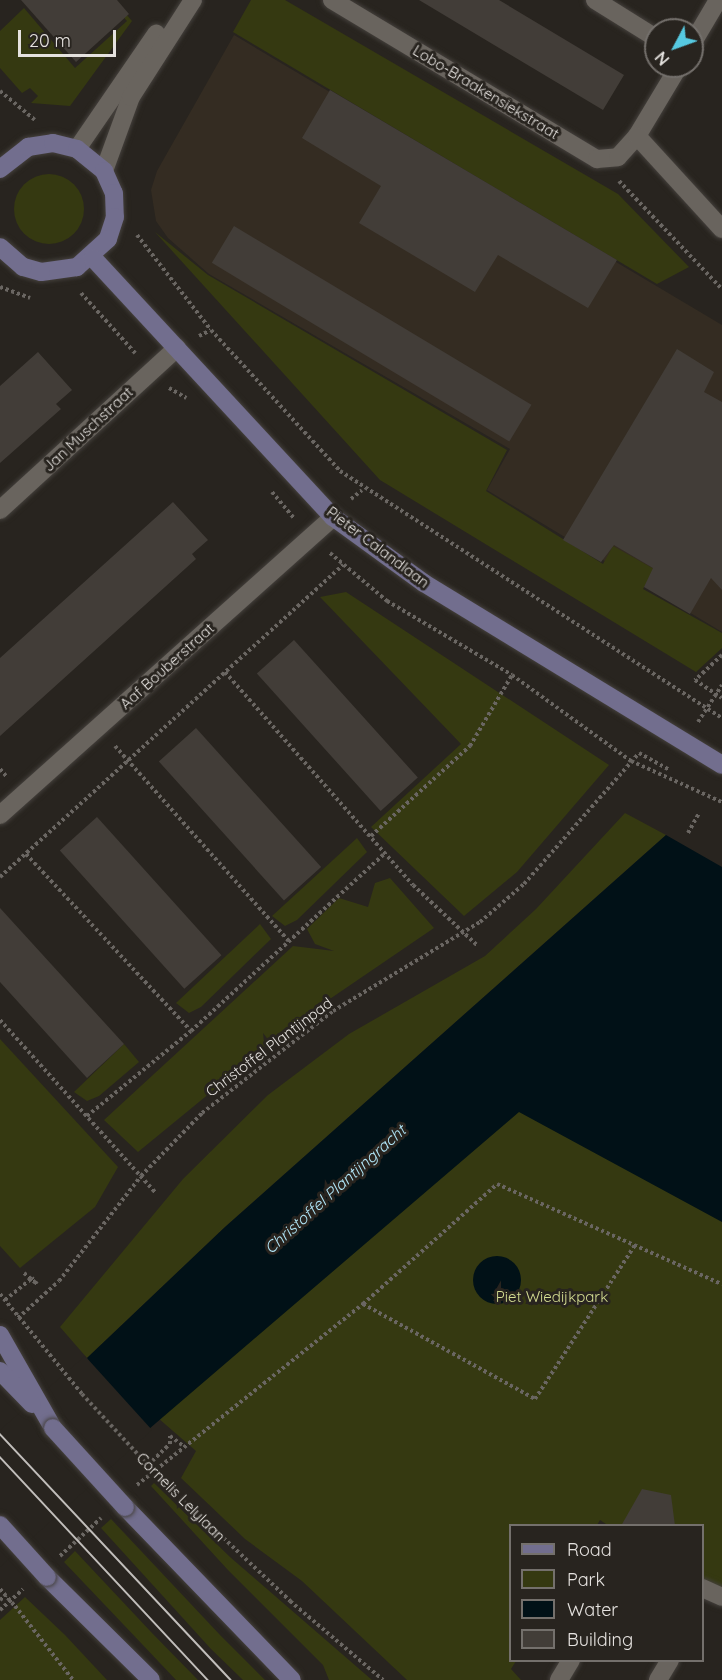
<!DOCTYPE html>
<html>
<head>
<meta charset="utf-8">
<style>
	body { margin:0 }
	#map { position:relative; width:722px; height:1680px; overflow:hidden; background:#28241f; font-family:Quicksand,sans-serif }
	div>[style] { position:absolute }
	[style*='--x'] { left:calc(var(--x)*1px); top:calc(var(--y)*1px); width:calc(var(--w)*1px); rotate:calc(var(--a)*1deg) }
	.built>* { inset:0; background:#342c22 }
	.green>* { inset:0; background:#353911 }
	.round { border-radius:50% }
	.water>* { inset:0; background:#011117 }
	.pier>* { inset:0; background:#28241f }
	.building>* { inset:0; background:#423d38; transform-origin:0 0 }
	.path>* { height:4px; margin-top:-2px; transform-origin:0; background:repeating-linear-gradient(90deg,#6a6662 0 3px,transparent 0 6px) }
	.roads { filter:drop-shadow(0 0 2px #44403c) drop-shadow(0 0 2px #44403c) }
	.street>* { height:18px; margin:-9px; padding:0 9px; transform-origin:9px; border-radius:9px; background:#69645e }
	.secondary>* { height:18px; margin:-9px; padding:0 9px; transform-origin:9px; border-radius:9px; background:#726e8e }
	.tram>* { height:1.5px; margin:-0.75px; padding:0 0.75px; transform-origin:0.75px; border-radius:0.75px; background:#c1bebb }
	.path-bridge>* { height:4px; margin-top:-2px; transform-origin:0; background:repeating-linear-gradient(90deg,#6a6662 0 3px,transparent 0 6px) }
	.bridges { filter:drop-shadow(0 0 2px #44403c) drop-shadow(0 0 2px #44403c) }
	.secondary-bridge>* { height:18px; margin:-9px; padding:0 9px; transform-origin:9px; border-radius:9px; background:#726e8e }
	span { translate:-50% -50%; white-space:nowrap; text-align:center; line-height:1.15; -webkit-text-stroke:6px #28241f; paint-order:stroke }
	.street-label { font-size:15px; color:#e5e2df }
	.park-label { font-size:15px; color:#d6df93 }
	.water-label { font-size:16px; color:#b2e8fa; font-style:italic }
	.legend { position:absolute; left:509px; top:1524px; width:195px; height:138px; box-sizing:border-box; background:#28241f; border:2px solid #74706c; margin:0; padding:8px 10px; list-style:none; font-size:18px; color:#e5e2df }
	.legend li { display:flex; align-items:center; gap:12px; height:30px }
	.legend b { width:30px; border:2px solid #74706c }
	.north { position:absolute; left:644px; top:18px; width:60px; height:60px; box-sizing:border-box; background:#28241f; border:2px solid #74706c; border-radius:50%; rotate:229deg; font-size:16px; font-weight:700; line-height:24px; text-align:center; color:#e5e2df }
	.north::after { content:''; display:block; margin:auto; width:21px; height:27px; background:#56c9e1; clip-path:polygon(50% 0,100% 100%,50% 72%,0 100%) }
	.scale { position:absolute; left:18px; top:30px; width:98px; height:27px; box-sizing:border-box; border:3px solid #e5e2df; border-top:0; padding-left:8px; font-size:18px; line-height:21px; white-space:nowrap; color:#e5e2df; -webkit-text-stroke:4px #28241f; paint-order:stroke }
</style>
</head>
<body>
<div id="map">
	<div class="built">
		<i style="clip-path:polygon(234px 35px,722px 325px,722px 632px,487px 490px,510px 449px,209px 274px,168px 238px,156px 221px,151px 190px,157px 171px)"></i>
	</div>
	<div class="green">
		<i style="clip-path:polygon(108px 0,114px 0,132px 21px,70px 106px,31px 103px,38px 96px,30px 88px,22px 93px,0 68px,0 31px,24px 8px,75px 68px,127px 21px)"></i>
		<i style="clip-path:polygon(251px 0,285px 0,618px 194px,689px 267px,657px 284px,233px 32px)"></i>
		<i class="round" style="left:14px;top:174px;width:70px;height:70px"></i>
		<i style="clip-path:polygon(155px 232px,208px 275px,507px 450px,486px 491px,603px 564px,613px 546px,654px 569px,643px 589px,722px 633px,722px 648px,696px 672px,380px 480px)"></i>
		<i style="clip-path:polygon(346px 592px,609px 765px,517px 872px,464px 916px,371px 827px,461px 744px,320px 597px)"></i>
		<i style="clip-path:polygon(625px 813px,666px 835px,225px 1227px,87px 1358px,60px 1327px,183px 1179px,268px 1095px,349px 1034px,485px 956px,536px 909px)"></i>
		<i style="clip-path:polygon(357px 838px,367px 852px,297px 920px,285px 926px,272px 916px)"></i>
		<i style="clip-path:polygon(390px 878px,434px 928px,299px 1020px,138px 1152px,104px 1120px,293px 946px,334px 951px,315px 944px,307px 929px,339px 898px,368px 907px,375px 883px)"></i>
		<i style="clip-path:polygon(260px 924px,271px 939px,201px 1007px,189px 1013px,176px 1003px)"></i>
		<i style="clip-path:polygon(0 1039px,118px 1167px,95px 1207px,20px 1268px,0 1246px)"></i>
		<i style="clip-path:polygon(124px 1044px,139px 1062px,99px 1096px,87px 1101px,74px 1092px)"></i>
		<i style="clip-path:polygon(536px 1085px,722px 1130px,722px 1591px,703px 1580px,702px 1526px,609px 1526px,600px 1520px,597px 1525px,510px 1526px,510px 1660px,516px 1661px,511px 1669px,521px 1680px,407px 1680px,302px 1581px,245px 1539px,181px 1478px,196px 1451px,158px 1418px)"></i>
		<i style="clip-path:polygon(154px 1483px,230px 1557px,372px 1680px,329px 1680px,323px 1665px,228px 1570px,151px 1486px)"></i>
		<i style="clip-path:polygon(111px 1519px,221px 1636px,265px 1680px,243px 1680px,211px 1649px,101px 1528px)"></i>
		<i style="clip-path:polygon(75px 1551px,152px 1633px,198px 1680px,176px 1680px,141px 1643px,64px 1562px)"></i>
		<i style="clip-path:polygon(25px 1597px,65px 1635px,107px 1680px,0 1680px,0 1620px)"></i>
	</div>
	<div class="water">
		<i style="clip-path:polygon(666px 835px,722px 867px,722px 1222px,519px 1112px,135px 1441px,87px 1358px,225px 1227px)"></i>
		<i class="round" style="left:473px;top:1256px;width:48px;height:48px"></i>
	</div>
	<div class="pier">
		<i style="clip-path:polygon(85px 1356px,152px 1430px,0 1567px,0 1430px)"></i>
	</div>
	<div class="building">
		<i style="clip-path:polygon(21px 0,117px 0,129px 14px,76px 62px)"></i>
		<i style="clip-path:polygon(419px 0,499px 0,624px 75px,603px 110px)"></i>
		<i style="clip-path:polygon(330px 90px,617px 260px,588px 308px,498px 255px,475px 292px,359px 223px,381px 186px,302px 138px)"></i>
		<i style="left:234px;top:226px;width:347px;height:43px;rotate:31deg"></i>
		<i style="clip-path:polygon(677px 349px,714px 372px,704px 392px,722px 402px,722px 590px,711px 578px,690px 614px,644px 587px,653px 568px,614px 545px,601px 562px,563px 540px)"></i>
		<i style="clip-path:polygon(38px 352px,72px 390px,56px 404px,61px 409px,0 463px,0 386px)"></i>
		<i style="clip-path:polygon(173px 502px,208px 540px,192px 554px,196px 559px,0 736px,0 658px)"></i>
		<i style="left:294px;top:640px;width:185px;height:50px;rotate:48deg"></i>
		<i style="left:196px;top:728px;width:187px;height:50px;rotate:48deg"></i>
		<i style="left:97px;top:817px;width:186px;height:50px;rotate:48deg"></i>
		<i style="clip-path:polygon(0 908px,124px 1044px,87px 1078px,0 982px)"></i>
		<i style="clip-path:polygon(642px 1489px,671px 1495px,675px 1526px,621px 1526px)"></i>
	</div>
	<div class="path">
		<i style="--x:0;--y:91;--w:45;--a:39.6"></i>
		<i style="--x:619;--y:181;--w:149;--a:46.4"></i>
		<i style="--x:137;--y:235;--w:120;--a:52.1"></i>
		<i style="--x:211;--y:330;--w:191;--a:47.5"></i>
		<i style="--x:340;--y:471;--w:455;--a:32.9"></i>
		<i style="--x:0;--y:287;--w:32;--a:20"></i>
		<i style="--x:81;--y:293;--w:81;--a:48"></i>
		<i style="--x:199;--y:336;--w:13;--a:-27"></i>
		<i style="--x:169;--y:388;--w:20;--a:30"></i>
		<i style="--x:272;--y:492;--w:34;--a:50"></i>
		<i style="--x:351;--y:499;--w:14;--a:-39"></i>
		<i style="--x:330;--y:553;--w:75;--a:40.1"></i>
		<i style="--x:387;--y:601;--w:145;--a:30.6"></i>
		<i style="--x:512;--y:675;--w:147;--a:35.9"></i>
		<i style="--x:631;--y:761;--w:100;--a:24.3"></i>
		<i style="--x:722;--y:655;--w:37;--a:137"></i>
		<i style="--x:695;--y:680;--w:32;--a:34"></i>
		<i style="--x:225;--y:672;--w:284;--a:48.6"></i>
		<i style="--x:413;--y:885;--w:89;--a:43.2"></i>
		<i style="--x:698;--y:722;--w:44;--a:-57"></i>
		<i style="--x:115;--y:746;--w:261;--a:48.3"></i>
		<i style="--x:0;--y:769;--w:11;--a:49"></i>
		<i style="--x:688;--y:833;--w:23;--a:-61"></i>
		<i style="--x:371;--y:836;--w:134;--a:-42.3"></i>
		<i style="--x:470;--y:746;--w:82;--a:-59.4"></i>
		<i style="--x:26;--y:854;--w:242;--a:47"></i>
		<i style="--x:0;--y:877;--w:464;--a:-42.3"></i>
		<i style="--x:0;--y:1020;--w:232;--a:48"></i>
		<i style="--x:87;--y:1116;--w:134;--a:-39.3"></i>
		<i style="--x:191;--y:1031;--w:263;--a:-42.5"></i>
		<i style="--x:24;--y:1273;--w:17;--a:40"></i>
		<i style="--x:37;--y:1284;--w:8;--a:-130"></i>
		<i style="--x:363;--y:1304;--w:196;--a:28.9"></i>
		<i style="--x:535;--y:1399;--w:184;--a:-57"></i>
		<i style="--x:18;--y:1318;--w:55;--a:-42.1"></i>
		<i style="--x:59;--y:1281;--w:133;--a:-52"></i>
		<i style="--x:141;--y:1176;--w:88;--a:-45.9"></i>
		<i style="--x:202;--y:1113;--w:166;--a:-37.9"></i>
		<i style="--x:333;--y:1011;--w:172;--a:-31.2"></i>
		<i style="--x:480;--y:922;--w:58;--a:-40.8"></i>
		<i style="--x:524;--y:884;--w:174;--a:-48.7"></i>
		<i style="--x:639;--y:753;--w:35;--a:29"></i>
		<i style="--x:148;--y:1465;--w:30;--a:-44"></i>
		<i style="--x:170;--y:1444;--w:8;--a:-90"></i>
		<i style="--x:170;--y:1436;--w:15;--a:37"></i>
		<i style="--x:158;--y:1476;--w:182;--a:43.4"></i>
		<i style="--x:290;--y:1601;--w:122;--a:40.3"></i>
		<i style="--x:137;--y:1485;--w:290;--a:-38.7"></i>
		<i style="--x:363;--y:1304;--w:180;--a:-41.8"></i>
		<i style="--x:497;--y:1184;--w:246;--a:24"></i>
		<i style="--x:60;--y:1556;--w:56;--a:-42.8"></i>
		<i style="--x:0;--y:1600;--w:8;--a:-40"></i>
		<i style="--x:15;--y:1606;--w:94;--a:51.9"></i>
		<i style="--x:0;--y:1610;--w:31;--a:-42"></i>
	</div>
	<div class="roads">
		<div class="street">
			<i style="--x:332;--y:0;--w:309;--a:31"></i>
			<i style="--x:597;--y:159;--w:21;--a:-5"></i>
			<i style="--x:618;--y:157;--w:28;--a:-48"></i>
			<i style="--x:637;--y:136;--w:82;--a:-59"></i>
			<i style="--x:595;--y:0;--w:72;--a:31.9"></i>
			<i style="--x:692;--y:44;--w:51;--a:-59.4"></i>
			<i style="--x:637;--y:136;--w:126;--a:47.6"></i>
			<i style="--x:77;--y:149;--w:140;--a:-55.5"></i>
			<i style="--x:104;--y:171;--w:79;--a:-70"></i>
			<i style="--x:131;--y:97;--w:115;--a:-57.4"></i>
			<i style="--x:0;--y:510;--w:240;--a:-42.5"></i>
			<i style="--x:0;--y:815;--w:447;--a:-41.8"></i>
			<i style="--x:702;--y:1588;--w:22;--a:24"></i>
			<i style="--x:559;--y:1680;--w:23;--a:-59"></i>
			<i style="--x:658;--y:1680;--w:23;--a:-59"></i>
		</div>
		<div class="secondary">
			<i style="--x:0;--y:169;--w:36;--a:-38"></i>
			<i style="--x:28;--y:147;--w:25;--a:-9"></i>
			<i style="--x:53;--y:143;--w:25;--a:14"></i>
			<i style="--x:77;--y:149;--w:35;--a:39"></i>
			<i style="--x:104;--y:171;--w:24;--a:66"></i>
			<i style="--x:114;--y:193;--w:24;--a:88"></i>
			<i style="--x:115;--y:217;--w:23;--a:108"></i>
			<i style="--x:108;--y:239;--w:42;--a:137.9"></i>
			<i style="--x:77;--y:267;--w:36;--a:172"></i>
			<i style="--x:41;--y:272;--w:19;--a:-164"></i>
			<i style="--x:23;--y:267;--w:30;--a:-139"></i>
			<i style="--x:93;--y:258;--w:353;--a:47.2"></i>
			<i style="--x:333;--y:517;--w:112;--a:36"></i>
			<i style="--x:424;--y:583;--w:349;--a:31.4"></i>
			<i style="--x:0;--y:1335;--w:107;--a:60.3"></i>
			<i style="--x:0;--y:1371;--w:46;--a:45.9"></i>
			<i style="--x:125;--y:1507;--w:240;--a:46"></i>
			<i style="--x:47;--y:1577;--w:146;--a:44.7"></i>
		</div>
	</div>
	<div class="tram">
		<i style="--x:0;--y:1434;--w:337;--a:46.8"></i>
		<i style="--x:0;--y:1457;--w:305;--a:47"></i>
	</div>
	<div class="path-bridge">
		<i style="--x:0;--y:1294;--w:129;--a:50.6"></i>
		<i style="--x:82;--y:1394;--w:112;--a:47.2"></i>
		<i style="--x:5;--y:1300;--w:35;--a:-39"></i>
		<i style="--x:0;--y:1589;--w:23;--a:49"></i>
	</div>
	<div class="bridges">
		<div class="secondary-bridge">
			<i style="--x:53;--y:1428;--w:107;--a:47.7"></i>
			<i style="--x:0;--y:1525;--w:70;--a:47.9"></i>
		</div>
	</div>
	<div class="street-label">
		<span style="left:486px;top:92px;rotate:31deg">Lobo-Braakensiekstraat</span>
		<span style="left:88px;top:429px;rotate:-43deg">Jan Muschstraat</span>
		<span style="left:378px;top:547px;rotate:37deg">Pieter Calandlaan</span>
		<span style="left:167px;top:666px;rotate:-42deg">Aaf Bouberstraat</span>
		<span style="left:269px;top:1047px;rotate:-37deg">Christoffel Plantijnpad</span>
		<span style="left:181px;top:1497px;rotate:45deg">Cornelis Lelylaan</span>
	</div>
	<div class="park-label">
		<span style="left:552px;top:1297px">Piet Wiedijkpark</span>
	</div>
	<div class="water-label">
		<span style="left:335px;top:1189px;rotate:-42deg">Christoffel Plantijngracht</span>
	</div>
	<ul class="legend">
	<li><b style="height:8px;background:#726e8e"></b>Road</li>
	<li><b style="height:16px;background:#353911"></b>Park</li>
	<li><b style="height:16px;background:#011117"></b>Water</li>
	<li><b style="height:16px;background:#423d38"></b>Building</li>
	</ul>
	<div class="north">N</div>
	<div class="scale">20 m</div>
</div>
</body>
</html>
